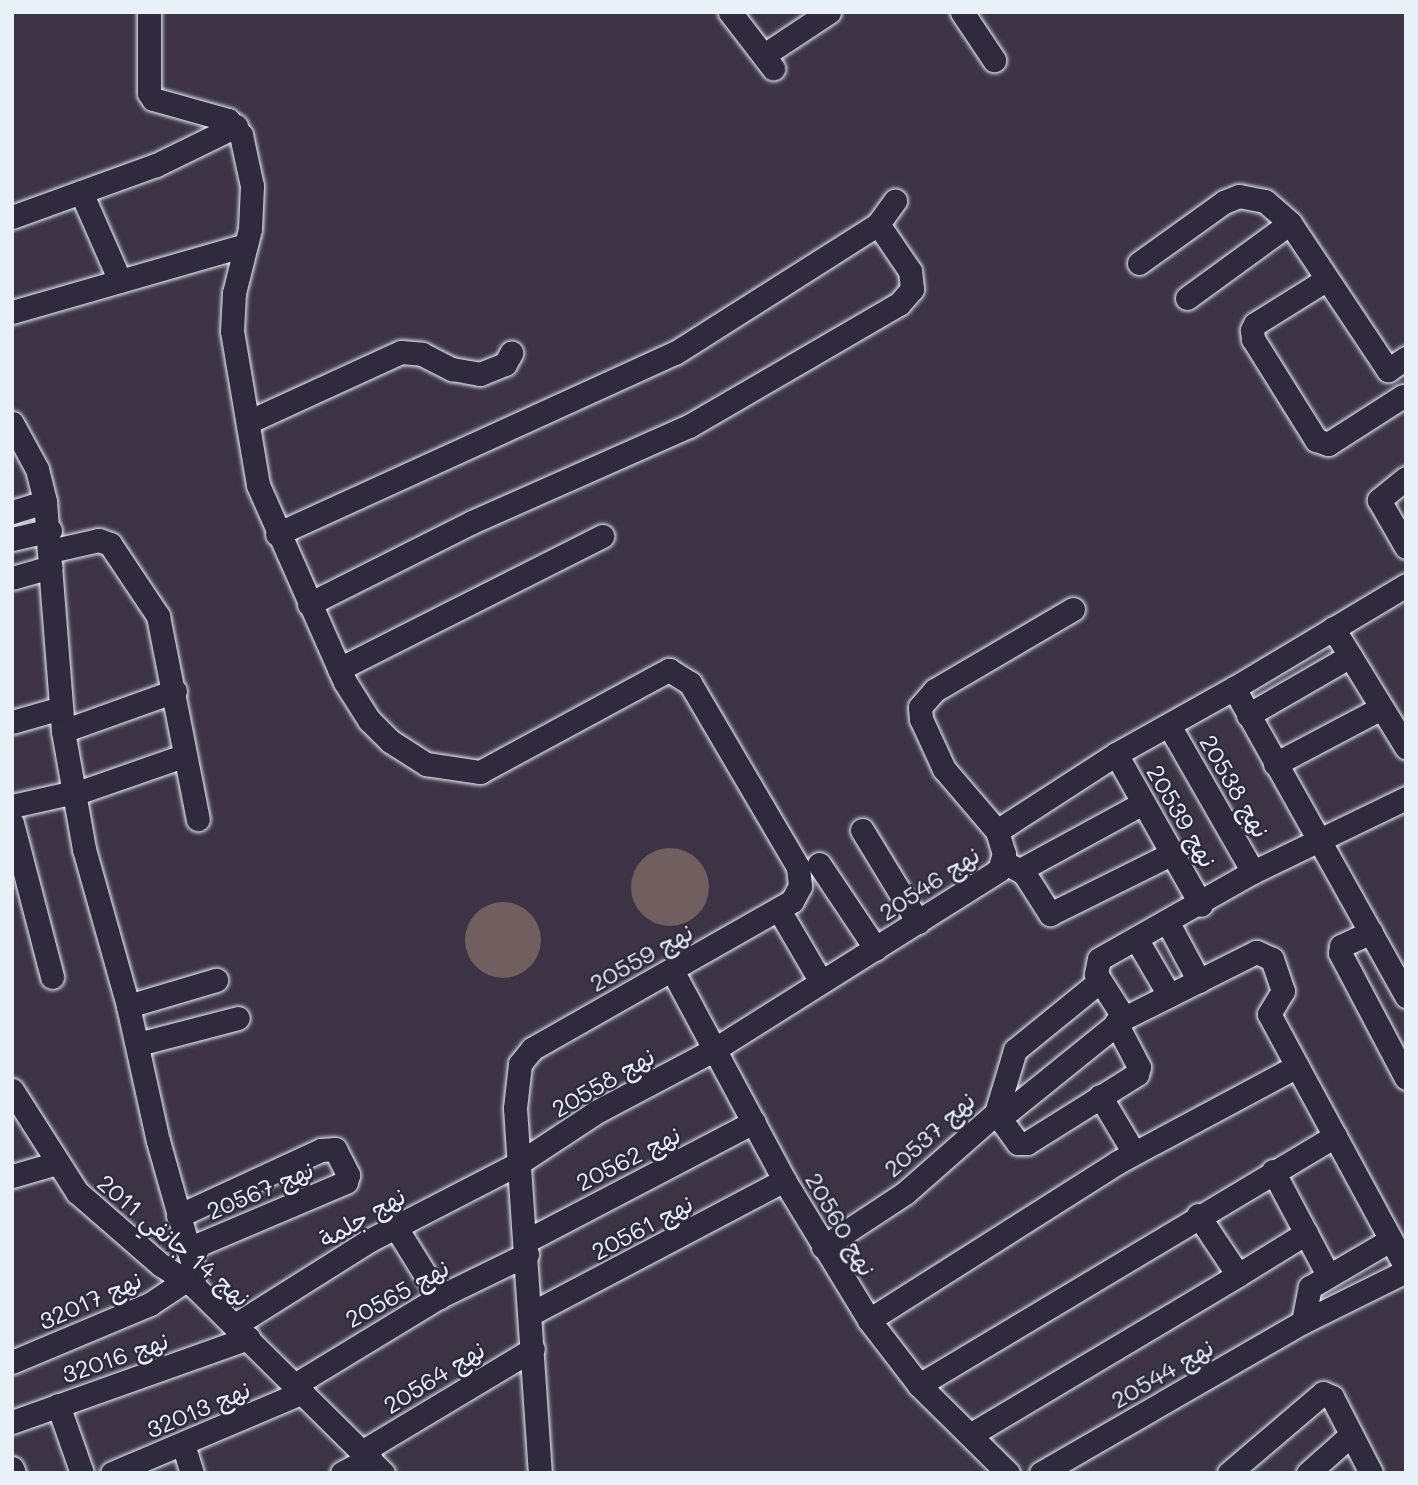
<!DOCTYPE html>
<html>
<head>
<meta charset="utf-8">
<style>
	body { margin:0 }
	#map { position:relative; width:1418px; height:1485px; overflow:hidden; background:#3c3444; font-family:Mali,"Playpen Sans Arabic",sans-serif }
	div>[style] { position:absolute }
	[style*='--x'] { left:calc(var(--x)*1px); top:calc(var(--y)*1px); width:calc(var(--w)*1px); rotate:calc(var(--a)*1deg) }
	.building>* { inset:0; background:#715e5e }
	.round { border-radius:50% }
	.roads { filter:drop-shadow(0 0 2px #e8f1f8) drop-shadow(0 0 2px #e8f1f8) }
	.minor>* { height:23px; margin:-11.5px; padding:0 11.5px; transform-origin:11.5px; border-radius:11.5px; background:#2f2a3d }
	span { translate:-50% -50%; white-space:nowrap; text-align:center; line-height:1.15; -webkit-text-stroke:5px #2f2a3d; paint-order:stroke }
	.street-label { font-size:24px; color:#e8f1f8 }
	.frame { position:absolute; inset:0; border:14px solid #e8f1f8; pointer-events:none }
</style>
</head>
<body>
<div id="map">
	<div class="building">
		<i class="round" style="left:631px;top:848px;width:78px;height:78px"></i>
		<i class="round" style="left:465px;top:902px;width:76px;height:76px"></i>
	</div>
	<div class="roads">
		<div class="minor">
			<i style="--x:149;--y:12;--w:81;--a:90"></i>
			<i style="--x:149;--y:93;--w:7;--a:56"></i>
			<i style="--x:153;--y:99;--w:78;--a:15.6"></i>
			<i style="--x:228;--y:120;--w:20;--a:49"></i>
			<i style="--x:241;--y:135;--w:52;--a:77.8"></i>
			<i style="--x:252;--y:186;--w:43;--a:92.7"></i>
			<i style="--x:250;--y:229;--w:66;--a:104"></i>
			<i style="--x:234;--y:293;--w:38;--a:93"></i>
			<i style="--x:232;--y:331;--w:156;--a:80.4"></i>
			<i style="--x:258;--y:485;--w:215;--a:66.2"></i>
			<i style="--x:345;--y:682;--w:45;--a:57.7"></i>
			<i style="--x:369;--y:720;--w:30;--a:45"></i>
			<i style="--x:390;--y:741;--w:43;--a:32.6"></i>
			<i style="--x:426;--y:764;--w:55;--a:8.4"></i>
			<i style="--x:480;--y:772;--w:215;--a:-28.4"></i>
			<i style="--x:669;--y:670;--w:25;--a:32"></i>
			<i style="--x:690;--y:683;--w:213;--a:59.6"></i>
			<i style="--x:798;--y:867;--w:19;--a:84"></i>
			<i style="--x:800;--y:886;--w:17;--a:118"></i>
			<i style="--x:792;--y:901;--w:299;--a:150.4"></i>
			<i style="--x:532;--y:1049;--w:19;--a:129"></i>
			<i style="--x:520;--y:1064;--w:44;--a:96.5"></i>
			<i style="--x:515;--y:1108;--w:366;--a:86.1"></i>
			<i style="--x:730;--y:12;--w:71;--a:52.5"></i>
			<i style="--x:962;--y:12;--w:58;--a:56.3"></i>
			<i style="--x:764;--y:55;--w:78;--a:-33.5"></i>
			<i style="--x:81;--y:192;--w:97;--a:66.3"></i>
			<i style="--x:12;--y:217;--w:153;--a:-19.9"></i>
			<i style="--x:156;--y:165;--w:89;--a:-26"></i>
			<i style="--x:1139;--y:263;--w:105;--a:-35.7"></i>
			<i style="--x:1224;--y:202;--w:16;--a:-22"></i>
			<i style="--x:1239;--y:196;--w:26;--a:11"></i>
			<i style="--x:1265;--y:201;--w:33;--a:41"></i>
			<i style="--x:1290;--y:223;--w:177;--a:56.3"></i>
			<i style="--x:1388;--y:370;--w:22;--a:-34"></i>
			<i style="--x:1327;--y:279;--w:85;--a:148"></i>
			<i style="--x:1255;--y:324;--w:7;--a:117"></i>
			<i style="--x:1252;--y:330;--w:9;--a:84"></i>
			<i style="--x:1253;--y:339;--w:119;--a:58"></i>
			<i style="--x:1316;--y:440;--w:13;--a:18"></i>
			<i style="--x:1328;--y:444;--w:89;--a:-32.6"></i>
			<i style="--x:1187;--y:298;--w:127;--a:-36.1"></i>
			<i style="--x:12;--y:312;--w:242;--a:-16"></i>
			<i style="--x:248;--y:422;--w:168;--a:-24.6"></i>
			<i style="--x:401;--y:352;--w:21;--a:5"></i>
			<i style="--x:422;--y:354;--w:34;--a:27"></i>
			<i style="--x:452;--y:369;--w:28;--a:10"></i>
			<i style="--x:480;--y:374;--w:27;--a:-22"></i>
			<i style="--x:505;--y:364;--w:13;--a:-61"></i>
			<i style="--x:12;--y:423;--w:52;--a:61.5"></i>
			<i style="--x:37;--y:469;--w:34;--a:76"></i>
			<i style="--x:1406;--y:478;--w:35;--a:141"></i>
			<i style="--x:1379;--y:500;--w:54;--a:60.1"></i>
			<i style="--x:12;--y:512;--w:34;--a:-17"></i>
			<i style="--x:45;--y:502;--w:230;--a:85.5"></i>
			<i style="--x:63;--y:731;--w:120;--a:79.9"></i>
			<i style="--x:84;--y:849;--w:163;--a:74.3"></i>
			<i style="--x:128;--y:1006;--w:92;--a:-16.5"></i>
			<i style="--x:277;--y:534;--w:437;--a:-24.5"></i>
			<i style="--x:675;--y:353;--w:241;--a:-32.4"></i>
			<i style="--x:878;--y:224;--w:29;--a:-54"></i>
			<i style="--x:12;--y:539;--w:39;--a:-13"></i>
			<i style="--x:50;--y:551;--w:50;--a:-12.7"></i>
			<i style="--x:99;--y:540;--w:12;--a:20"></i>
			<i style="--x:110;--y:544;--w:87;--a:56.3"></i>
			<i style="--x:158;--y:616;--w:207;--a:78.9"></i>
			<i style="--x:12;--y:578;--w:40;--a:-16"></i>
			<i style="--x:309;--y:604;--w:182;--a:-26.7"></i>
			<i style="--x:472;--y:522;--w:237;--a:-23.9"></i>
			<i style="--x:689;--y:426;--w:243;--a:-30.2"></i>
			<i style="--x:899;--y:304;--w:20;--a:-49"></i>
			<i style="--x:912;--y:289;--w:18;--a:-96"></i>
			<i style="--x:910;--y:271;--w:57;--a:-124.2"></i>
			<i style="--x:1333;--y:628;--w:140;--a:58.5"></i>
			<i style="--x:339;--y:669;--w:295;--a:-26.8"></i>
			<i style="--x:1234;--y:688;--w:200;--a:-30.9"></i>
			<i style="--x:1248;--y:715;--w:118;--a:-30"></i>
			<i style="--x:12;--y:722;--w:51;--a:-15.9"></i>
			<i style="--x:1170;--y:727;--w:167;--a:60.2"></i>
			<i style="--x:63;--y:731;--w:119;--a:-19.7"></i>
			<i style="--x:1116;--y:754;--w:173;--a:60.6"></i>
			<i style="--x:1275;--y:764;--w:120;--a:-27.8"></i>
			<i style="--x:74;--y:794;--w:115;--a:-19.2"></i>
			<i style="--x:12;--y:806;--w:64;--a:-12.7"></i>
			<i style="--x:12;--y:823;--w:159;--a:75.4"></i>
			<i style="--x:862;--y:830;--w:108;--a:58.7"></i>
			<i style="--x:997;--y:831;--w:142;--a:-32.9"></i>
			<i style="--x:1116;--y:754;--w:135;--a:-29.2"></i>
			<i style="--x:1234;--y:688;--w:353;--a:60.8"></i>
			<i style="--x:1004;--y:862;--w:23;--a:29"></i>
			<i style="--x:1024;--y:873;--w:49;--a:57.6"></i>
			<i style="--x:1050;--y:914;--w:135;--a:-26.4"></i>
			<i style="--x:819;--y:864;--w:102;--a:56.2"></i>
			<i style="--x:1020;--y:870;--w:140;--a:-28.6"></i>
			<i style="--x:779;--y:910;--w:83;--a:59.7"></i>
			<i style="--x:1168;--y:923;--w:66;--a:61.9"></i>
			<i style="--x:1371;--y:932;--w:33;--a:155"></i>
			<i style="--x:1341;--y:946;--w:7;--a:98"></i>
			<i style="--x:1340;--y:953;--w:141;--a:62.2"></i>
			<i style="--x:1137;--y:940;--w:64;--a:59.8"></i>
			<i style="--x:672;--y:970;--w:238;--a:61.9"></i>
			<i style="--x:784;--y:1180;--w:164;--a:58.7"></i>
			<i style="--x:869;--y:1320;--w:82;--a:52.4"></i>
			<i style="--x:919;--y:1385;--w:125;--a:44.7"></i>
			<i style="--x:128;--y:1006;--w:138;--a:77.5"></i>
			<i style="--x:158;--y:1141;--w:125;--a:74.2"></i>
			<i style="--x:192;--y:1261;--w:25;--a:85"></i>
			<i style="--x:1124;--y:1018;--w:52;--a:-122.5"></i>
			<i style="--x:1096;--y:974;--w:15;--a:-79"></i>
			<i style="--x:1099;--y:959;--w:177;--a:-29.5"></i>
			<i style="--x:1253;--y:872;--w:170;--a:-25.8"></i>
			<i style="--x:138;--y:1044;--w:103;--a:-14.6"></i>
			<i style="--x:1297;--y:1066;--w:230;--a:61.6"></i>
			<i style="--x:12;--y:1090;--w:121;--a:57.5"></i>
			<i style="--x:77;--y:1192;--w:111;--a:41"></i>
			<i style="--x:161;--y:1265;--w:39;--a:32"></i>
			<i style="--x:194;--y:1286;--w:266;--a:44.7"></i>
			<i style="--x:1100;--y:1096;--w:66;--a:59.2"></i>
			<i style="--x:996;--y:1113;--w:37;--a:54"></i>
			<i style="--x:1018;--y:1143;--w:9;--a:0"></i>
			<i style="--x:1027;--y:1143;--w:130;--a:-32.1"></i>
			<i style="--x:1137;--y:1074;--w:7;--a:-74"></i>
			<i style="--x:1139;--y:1067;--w:50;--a:-117.6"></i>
			<i style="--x:1273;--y:1171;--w:118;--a:62.1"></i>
			<i style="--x:12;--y:1176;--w:47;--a:-16.1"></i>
			<i style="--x:178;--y:1216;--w:157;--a:-24.8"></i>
			<i style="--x:321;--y:1150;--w:14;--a:-4"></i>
			<i style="--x:335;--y:1149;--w:29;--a:63"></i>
			<i style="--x:348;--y:1175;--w:7;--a:106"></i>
			<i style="--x:346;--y:1182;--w:172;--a:157"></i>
			<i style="--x:395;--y:1226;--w:84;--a:58.2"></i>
			<i style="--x:526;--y:1241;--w:257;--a:-27.6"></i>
			<i style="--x:823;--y:1247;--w:98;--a:-33.4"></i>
			<i style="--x:905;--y:1193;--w:121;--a:-41.3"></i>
			<i style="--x:996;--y:1113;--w:66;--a:-73.2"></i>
			<i style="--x:1015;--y:1050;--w:109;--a:-39.1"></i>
			<i style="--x:1238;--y:1275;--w:80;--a:-31.7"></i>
			<i style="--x:532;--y:1313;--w:285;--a:-27.8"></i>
			<i style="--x:869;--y:1320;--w:295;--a:-32.4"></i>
			<i style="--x:1118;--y:1162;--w:203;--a:-28.2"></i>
			<i style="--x:1297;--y:1066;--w:59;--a:-118.3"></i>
			<i style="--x:1269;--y:1014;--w:27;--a:-59"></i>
			<i style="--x:1283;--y:991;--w:34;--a:-109"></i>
			<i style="--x:1272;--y:959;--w:17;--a:-156"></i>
			<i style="--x:1256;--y:952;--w:148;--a:153.4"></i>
			<i style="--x:1124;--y:1018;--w:159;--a:141.1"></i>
			<i style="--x:1303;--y:1322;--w:115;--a:-26.3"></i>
			<i style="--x:235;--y:1325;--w:160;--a:-32.2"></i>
			<i style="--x:370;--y:1240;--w:168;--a:-27.3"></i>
			<i style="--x:519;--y:1163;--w:95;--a:-33.4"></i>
			<i style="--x:598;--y:1111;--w:132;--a:-27.9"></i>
			<i style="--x:715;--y:1049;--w:336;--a:-32.2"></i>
			<i style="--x:999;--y:870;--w:17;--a:-73"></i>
			<i style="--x:1004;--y:854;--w:24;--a:-107"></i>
			<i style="--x:997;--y:831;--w:82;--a:-130.5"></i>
			<i style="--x:944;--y:769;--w:55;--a:-114.7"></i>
			<i style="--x:921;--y:719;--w:12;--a:-95"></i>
			<i style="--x:920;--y:707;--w:23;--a:-49"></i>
			<i style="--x:935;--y:690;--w:160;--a:-30.4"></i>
			<i style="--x:12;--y:1362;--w:150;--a:-22.8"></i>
			<i style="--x:150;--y:1304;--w:43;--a:-33.7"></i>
			<i style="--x:296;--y:1384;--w:167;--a:-31.3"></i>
			<i style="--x:439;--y:1297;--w:98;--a:-26"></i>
			<i style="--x:919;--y:1385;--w:485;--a:-30.9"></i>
			<i style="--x:58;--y:1405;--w:72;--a:70.6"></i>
			<i style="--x:12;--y:1422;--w:251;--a:-19.6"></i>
			<i style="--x:970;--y:1435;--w:312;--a:-30.8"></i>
			<i style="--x:1238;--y:1275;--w:72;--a:-123.7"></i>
			<i style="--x:183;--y:1444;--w:30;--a:73"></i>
			<i style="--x:363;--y:1451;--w:198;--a:-31"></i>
			<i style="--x:12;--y:1468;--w:5;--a:68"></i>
			<i style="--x:112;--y:1473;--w:207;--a:-23"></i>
			<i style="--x:342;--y:1473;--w:32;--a:-28"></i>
			<i style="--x:1041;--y:1473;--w:302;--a:-30"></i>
			<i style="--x:1303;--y:1322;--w:36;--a:-79"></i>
			<i style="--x:1310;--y:1287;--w:93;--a:-30.4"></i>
			<i style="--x:1229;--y:1473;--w:123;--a:-40.4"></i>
			<i style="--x:1323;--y:1393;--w:10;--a:24"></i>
			<i style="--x:1332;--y:1397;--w:85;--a:62.8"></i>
			<i style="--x:1308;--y:1473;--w:57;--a:-41.5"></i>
		</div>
	</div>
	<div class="street-label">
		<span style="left:1235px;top:786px;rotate:60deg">نهج 20538</span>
		<span style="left:1182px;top:816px;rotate:60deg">نهج 20539</span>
		<span style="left:929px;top:883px;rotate:-33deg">نهج 20546</span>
		<span style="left:641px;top:957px;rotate:-29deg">نهج 20559</span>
		<span style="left:603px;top:1082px;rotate:-30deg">نهج 20558</span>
		<span style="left:929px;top:1134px;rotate:-42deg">نهج 20537</span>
		<span style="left:628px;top:1158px;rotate:-27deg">نهج 20562</span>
		<span style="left:260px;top:1190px;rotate:-23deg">نهج 20567</span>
		<span style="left:362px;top:1217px;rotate:-30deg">نهج جلمة</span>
		<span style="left:841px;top:1224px;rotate:60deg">نهج 20560</span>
		<span style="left:642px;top:1227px;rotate:-28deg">نهج 20561</span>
		<span style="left:174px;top:1240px;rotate:40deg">نهج 14 جانفي 2011</span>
		<span style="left:397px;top:1293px;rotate:-29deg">نهج 20565</span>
		<span style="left:90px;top:1300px;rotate:-24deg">نهج 32017</span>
		<span style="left:115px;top:1357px;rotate:-19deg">نهج 32016</span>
		<span style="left:1162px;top:1373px;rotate:-30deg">نهج 20544</span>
		<span style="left:434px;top:1377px;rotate:-32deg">نهج 20564</span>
		<span style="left:198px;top:1409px;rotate:-23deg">نهج 32013</span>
	</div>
	<div class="frame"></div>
</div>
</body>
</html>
